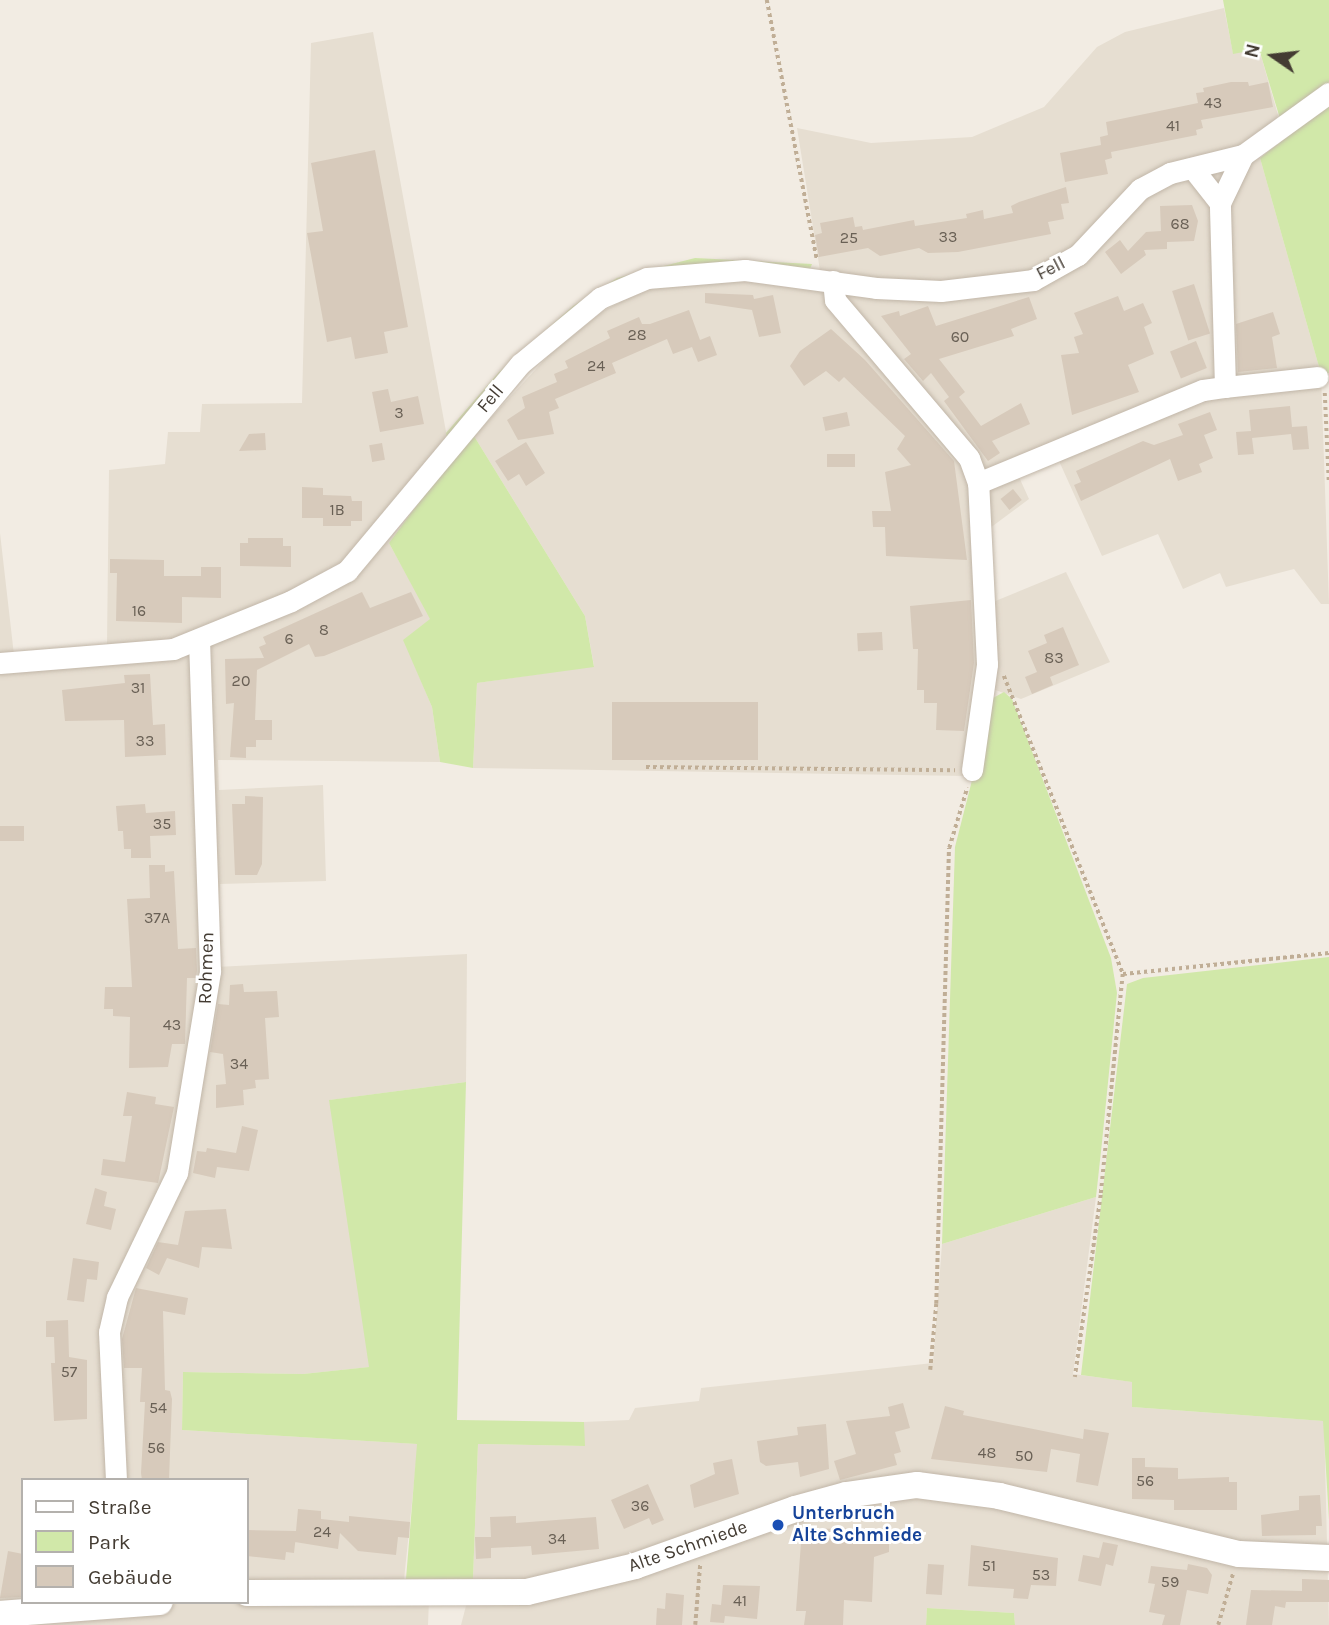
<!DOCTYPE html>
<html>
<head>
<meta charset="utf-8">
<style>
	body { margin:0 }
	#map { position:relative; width:1329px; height:1625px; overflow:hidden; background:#f2ece3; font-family:Karla,sans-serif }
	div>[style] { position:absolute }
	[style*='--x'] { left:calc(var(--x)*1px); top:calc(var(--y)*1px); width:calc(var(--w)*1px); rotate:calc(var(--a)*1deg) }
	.residential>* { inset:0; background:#e6ded1 }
	.green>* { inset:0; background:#d1e8a9 }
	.building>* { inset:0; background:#d7cabb; transform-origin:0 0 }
	.path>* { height:3.5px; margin-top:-1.75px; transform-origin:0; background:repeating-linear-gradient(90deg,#c0ae96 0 3.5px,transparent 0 7px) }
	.roads { filter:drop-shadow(0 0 2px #c1b6a8) drop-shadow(0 0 2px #c1b6a8) }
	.minor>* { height:21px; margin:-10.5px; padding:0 10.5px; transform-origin:10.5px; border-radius:10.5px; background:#fff }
	.tertiary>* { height:26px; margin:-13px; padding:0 13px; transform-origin:13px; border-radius:13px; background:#fff }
	.dots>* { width:19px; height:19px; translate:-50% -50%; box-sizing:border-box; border:4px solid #fff; border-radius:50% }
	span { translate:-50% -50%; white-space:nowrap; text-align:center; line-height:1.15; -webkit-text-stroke:6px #fff; paint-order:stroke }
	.number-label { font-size:16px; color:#696055 }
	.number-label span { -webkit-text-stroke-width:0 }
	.street-label { font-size:19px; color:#443c33 }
	.transit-label { font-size:19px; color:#164399; font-weight:700 }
	.left { translate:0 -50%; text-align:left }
	.legend { position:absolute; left:21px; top:1478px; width:228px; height:126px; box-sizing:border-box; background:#fff; border:2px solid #b4b1ad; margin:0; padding:9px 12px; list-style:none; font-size:21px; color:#443c33 }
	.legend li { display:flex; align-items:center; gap:14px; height:35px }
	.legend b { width:35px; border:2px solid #b4b1ad }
	.north { position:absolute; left:1238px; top:21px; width:70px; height:70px; -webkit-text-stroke:5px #fff; paint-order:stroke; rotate:284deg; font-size:19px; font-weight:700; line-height:28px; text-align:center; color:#443c33 }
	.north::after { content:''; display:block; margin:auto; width:24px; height:32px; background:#443c33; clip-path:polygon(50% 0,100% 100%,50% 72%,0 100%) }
</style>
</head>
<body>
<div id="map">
	<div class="residential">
		<i style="clip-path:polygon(1224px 8px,1233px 53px,1259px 49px,1278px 115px,1260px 158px,1321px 374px,1329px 604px,1321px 604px,1294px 569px,1226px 587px,1220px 573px,1183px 589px,1158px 534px,1102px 556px,1059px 461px,1019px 477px,1029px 499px,986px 531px,993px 602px,1066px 572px,1110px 662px,1021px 699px,981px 685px,966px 776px,473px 768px,477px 683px,594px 666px,585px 616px,474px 436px,548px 356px,603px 311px,648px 288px,743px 279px,823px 289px,797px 128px,871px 143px,972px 137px,1044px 107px,1097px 47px,1125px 32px)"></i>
		<i style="clip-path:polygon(evenodd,373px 32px,451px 459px,389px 543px,431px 619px,404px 640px,432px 707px,440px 762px,218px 760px,219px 790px,323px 785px,326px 881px,220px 884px,216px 967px,467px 954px,466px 1082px,330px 1100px,370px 1367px,303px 1374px,183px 1372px,182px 1430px,418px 1444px,402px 1599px,429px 1599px,428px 1625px,0 1625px,0 533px,14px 655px,107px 644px,109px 470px,165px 464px,168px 432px,200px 432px,202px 404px,302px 403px,311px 43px,373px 32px,23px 1480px,247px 1480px,247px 1602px,23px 1602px,23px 1480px)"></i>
		<i style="clip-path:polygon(1096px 1197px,1073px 1374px,1133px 1382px,1132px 1407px,1324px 1421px,1329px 1625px,1015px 1625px,1014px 1613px,927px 1608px,926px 1625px,461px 1625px,473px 1579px,478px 1444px,584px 1446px,584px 1422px,629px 1420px,635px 1408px,699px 1401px,701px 1388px,933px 1363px,942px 1244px)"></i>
	</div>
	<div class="green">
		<i style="clip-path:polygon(1223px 0,1329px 0,1329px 88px,1281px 122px,1259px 49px,1233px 54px)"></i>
		<i style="clip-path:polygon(1329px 104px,1329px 373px,1321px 374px,1260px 158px)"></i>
		<i style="clip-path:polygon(695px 258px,812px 264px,810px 269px,621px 286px,447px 440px,446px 433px,499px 372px,573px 306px,617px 278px)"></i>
		<i style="clip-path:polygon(474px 436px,585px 616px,594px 667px,477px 683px,473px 768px,440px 762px,432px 707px,403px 640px,430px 619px,389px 543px,451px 459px)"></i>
		<i style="clip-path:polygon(1004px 692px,1012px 699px,1111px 958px,1117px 993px,1102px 1142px,1096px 1197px,942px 1244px,955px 847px,993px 698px)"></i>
		<i style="clip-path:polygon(1329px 957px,1329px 1520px,1323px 1421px,1132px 1407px,1132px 1382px,1081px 1375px,1127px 984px,1143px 978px)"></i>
		<i style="clip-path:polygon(466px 1082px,457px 1420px,584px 1422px,585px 1446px,478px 1444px,473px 1579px,406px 1579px,417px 1444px,182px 1430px,183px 1372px,303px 1374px,369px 1367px,329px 1100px)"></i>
		<i style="clip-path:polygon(927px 1608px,1014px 1613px,1015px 1625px,926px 1625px)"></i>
	</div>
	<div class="building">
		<i style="clip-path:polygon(1231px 82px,1248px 82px,1249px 86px,1268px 82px,1273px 107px,1201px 120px,1203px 128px,1196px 130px,1197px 135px,1111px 152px,1112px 158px,1105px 160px,1108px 174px,1065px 182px,1060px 153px,1101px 145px,1100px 137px,1108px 135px,1106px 122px,1198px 103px,1196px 93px,1204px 92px,1203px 88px)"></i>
		<i style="clip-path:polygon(375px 150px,408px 327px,384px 332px,388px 353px,355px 359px,351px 337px,327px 342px,307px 233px,323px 231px,311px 163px)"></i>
		<i style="clip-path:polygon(1066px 187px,1069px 203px,1061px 204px,1064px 219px,1048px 222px,1051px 234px,958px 252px,928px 253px,919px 248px,880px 256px,868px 248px,819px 257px,815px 235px,822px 233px,820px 223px,853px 217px,855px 227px,862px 226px,863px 230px,914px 220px,915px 226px,967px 218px,966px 214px,983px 210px,984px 219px,1013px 213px,1011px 206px,1019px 202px)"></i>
		<i style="clip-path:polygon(1192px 205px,1198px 221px,1194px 241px,1167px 242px,1167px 249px,1144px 250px,1146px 255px,1121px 274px,1105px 252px,1120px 240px,1128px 251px,1146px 232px,1161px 231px,1160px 206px)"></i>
		<i style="left:1194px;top:284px;width:52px;height:23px;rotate:72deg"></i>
		<i style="clip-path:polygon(705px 293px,753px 295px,754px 299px,773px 295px,781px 333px,759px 337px,752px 310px,705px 303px)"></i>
		<i style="clip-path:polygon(1118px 296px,1124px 311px,1143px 303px,1152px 323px,1144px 327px,1154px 354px,1128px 365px,1139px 392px,1072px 415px,1061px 355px,1079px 353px,1074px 337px,1083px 334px,1074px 313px)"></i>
		<i style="clip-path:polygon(1029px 297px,1037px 319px,1011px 329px,1014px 336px,939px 359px,965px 392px,959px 397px,981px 426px,1021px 403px,1030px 424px,992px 441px,1000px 453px,988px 461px,944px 401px,949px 397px,931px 373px,923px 381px,904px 359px,911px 354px,881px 316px,899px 311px,900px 316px,928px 306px,936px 326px)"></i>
		<i style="clip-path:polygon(689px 310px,700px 340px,710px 336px,717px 355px,698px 362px,692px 347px,673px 354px,667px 339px,612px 363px,616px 373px,555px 399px,559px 408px,549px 412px,554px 434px,518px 440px,507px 420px,525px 408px,522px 397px,557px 382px,554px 374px,568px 368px,565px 361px,610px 338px,607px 331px,639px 317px,642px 324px,650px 324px)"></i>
		<i style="clip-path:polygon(1273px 312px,1280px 334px,1272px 337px,1277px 368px,1238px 372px,1236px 324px)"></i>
		<i style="clip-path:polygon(831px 329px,865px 360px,954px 461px,967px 560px,886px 556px,885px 527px,873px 527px,872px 511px,891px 511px,885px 472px,911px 465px,897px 449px,905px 436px,844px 377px,839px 382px,826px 371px,804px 386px,790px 366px,800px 351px)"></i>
		<i style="left:1196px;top:341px;width:29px;height:28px;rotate:68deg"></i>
		<i style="clip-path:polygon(388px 389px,391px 402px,418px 396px,424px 424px,380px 432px,372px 392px)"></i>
		<i style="clip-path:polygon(1290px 406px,1292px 427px,1307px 426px,1309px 449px,1293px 450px,1291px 434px,1272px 436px,1252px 438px,1254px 454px,1238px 455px,1236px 432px,1251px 431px,1249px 410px)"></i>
		<i style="left:847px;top:412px;width:14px;height:25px;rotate:78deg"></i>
		<i style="clip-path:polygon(1210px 412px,1217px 430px,1204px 435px,1213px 458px,1199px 464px,1202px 472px,1178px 481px,1170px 459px,1081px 501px,1074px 485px,1081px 482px,1076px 471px,1143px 441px,1154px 445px,1183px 435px,1178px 424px)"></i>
		<i style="clip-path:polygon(265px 433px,266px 450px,239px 451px,249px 434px)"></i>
		<i style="clip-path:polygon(526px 442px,545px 473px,526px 486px,519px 474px,508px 481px,495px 461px)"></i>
		<i style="left:382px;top:443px;width:17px;height:13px;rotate:80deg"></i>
		<i style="left:827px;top:454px;width:28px;height:13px"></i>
		<i style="clip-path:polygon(302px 487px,323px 488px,323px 495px,351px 496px,352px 501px,362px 501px,362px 521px,351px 521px,351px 526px,323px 526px,323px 518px,302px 518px)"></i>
		<i style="left:1013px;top:489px;width:14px;height:16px;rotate:51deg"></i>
		<i style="clip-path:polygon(248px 538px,283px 538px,283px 546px,291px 546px,291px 567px,240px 566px,240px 543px,248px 543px)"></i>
		<i style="clip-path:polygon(110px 559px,164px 560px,164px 576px,201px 576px,201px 567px,221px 567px,221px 598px,182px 597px,182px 623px,116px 621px,117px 573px,110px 573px)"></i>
		<i style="clip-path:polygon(362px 592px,370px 608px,411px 592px,423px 616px,324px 656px,315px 657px,309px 644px,257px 670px,255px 720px,272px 720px,272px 740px,256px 740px,256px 747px,246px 747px,246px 758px,230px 757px,234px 703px,226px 704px,225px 659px,264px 658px,259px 647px,266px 644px,263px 637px)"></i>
		<i style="clip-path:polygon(971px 600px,974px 663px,964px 731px,936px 730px,937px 703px,924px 703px,924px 690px,917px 690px,918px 649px,913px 649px,910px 606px)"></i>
		<i style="clip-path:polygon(1063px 627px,1079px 665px,1050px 677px,1053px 685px,1032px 694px,1025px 677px,1037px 672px,1028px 651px,1047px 643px,1044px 635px)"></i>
		<i style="left:882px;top:632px;width:18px;height:25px;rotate:87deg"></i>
		<i style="clip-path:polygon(150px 674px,153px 725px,165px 724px,166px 755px,125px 757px,124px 720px,65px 721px,62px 690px,125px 683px,124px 675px)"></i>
		<i style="left:758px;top:702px;width:58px;height:146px;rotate:90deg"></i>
		<i style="clip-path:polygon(245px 796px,263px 797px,262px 864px,257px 875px,235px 875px,232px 804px,245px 804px)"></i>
		<i style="clip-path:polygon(145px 804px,146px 813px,175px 811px,176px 835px,150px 836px,151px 858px,131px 858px,131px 849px,124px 849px,123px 831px,118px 831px,116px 806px)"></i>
		<i style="left:0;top:826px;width:24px;height:15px"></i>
		<i style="clip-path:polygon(149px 865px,165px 865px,165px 872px,174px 871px,178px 949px,196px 948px,197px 970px,196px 978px,187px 978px,185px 1044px,172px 1044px,168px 1067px,129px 1068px,130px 1017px,113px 1016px,113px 1009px,104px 1009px,105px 987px,132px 987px,127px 899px,150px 898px)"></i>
		<i style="clip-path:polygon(243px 984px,244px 992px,277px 991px,279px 1017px,265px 1018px,269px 1079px,255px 1080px,256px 1088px,243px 1090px,244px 1105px,216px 1108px,216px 1085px,226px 1084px,223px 1054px,210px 1052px,218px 1004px,229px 1005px,230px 985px)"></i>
		<i style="clip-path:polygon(127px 1092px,156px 1097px,155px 1104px,174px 1107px,158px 1183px,101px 1175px,103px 1159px,125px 1162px,132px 1116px,123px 1116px)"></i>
		<i style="clip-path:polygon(242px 1126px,258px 1130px,249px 1171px,217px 1167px,215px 1178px,193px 1173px,197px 1151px,206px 1152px,207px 1148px,236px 1153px)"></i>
		<i style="clip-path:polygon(95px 1188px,107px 1192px,104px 1206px,116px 1209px,111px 1230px,86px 1224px)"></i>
		<i style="clip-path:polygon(226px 1209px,232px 1249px,202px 1247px,199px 1268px,167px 1258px,159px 1275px,146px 1268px,158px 1242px,178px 1245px,185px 1211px)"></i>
		<i style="clip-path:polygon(73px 1258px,99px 1262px,97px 1280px,87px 1279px,84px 1302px,67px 1300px)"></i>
		<i style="clip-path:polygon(136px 1288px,188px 1298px,185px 1315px,163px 1311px,165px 1390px,170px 1391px,172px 1399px,169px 1480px,142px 1480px,141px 1473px,145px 1402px,140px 1402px,142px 1368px,124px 1368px,122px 1339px)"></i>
		<i style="clip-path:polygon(68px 1320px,69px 1357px,87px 1360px,87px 1419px,54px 1421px,51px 1363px,55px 1363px,54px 1337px,46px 1337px,46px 1321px)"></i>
		<i style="clip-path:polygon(903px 1403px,910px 1428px,895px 1432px,901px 1452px,894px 1454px,897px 1465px,840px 1480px,834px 1461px,856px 1454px,846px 1421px,890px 1416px,888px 1407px)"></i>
		<i style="clip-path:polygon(945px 1406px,964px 1411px,963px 1415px,1083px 1439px,1084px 1429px,1109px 1433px,1098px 1486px,1076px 1482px,1080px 1454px,1051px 1449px,1047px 1472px,931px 1459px)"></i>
		<i style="clip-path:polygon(826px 1424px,829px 1469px,800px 1477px,798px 1462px,766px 1466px,760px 1462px,757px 1441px,798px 1435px,797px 1427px)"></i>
		<i style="clip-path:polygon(1132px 1458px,1145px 1458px,1145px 1467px,1178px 1468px,1178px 1479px,1229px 1477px,1229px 1482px,1237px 1482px,1237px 1510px,1174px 1510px,1174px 1500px,1132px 1499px)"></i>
		<i style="clip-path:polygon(732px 1459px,739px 1494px,694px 1508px,690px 1485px,715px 1474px,713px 1463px)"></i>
		<i style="clip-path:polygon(648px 1484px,664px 1520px,652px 1525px,649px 1518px,624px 1529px,611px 1500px)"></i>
		<i style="clip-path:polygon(1320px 1495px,1322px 1526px,1316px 1526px,1316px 1535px,1262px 1536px,1261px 1515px,1299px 1510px,1299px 1496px)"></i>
		<i style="clip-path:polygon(298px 1509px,321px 1511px,321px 1519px,349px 1522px,349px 1516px,410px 1522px,409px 1538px,398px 1537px,396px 1555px,358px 1551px,340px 1533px,338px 1549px,295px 1542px,296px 1535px,294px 1553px,286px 1552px,285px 1560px,247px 1556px,247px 1530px,296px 1531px)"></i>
		<i style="clip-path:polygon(516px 1516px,516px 1523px,596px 1517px,599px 1549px,532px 1555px,531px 1546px,491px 1548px,491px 1558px,476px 1559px,475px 1537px,491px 1537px,490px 1517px)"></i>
		<i style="clip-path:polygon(889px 1528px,889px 1552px,874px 1557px,872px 1602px,844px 1600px,843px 1625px,804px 1625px,806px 1611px,796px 1611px,802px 1529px)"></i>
		<i style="clip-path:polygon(1103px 1542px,1118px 1545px,1113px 1566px,1106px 1564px,1101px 1586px,1078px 1581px,1083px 1555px,1099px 1558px)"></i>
		<i style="clip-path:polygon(971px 1545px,1058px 1558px,1056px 1586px,1031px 1585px,1028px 1599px,1013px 1598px,1014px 1589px,968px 1586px)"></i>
		<i style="clip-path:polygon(8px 1551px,23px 1554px,23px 1597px,0 1598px)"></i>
		<i style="left:928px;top:1564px;width:16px;height:30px;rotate:4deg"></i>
		<i style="clip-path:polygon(1188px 1564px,1207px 1568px,1212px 1575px,1208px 1594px,1187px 1590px,1180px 1625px,1162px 1625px,1165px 1615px,1149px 1612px,1155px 1584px,1148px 1583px,1151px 1566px,1187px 1570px)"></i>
		<i style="clip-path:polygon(1302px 1579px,1329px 1580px,1329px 1602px,1286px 1602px,1285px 1608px,1275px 1606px,1272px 1625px,1246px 1625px,1251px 1590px,1302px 1591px)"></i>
		<i style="clip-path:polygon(723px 1585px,760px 1586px,757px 1619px,725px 1616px,724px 1623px,710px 1622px,712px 1604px,721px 1605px)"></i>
		<i style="clip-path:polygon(666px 1593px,684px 1595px,682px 1625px,656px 1625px,657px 1608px,665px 1609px)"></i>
	</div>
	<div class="path">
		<i style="--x:767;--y:0;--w:265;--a:79.1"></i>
		<i style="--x:1325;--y:393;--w:89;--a:87.4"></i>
		<i style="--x:1004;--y:676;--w:321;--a:68.2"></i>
		<i style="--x:1123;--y:974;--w:222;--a:95.7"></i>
		<i style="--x:1101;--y:1195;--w:184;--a:98.1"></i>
		<i style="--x:646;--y:767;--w:309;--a:0.6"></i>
		<i style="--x:1123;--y:974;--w:207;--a:-5.8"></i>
		<i style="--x:930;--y:1370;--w:66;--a:-84.8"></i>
		<i style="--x:936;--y:1304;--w:456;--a:-88.4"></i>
		<i style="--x:949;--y:848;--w:63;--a:-73.3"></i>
		<i style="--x:695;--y:1625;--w:61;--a:-85.3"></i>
		<i style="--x:1218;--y:1625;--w:54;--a:-73.9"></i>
	</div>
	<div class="roads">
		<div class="minor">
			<i style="--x:1194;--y:170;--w:42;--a:51.8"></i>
			<i style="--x:833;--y:281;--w:19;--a:84"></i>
			<i style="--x:835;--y:300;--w:207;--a:49.7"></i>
			<i style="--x:969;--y:458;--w:27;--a:70"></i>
			<i style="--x:978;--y:483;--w:243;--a:-22.5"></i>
			<i style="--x:1203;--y:390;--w:22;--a:-8"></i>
			<i style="--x:1225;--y:387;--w:184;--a:-91.6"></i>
			<i style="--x:1220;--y:203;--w:53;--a:-64.4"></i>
			<i style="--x:1225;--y:387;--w:93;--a:-6.2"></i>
			<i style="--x:0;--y:663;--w:174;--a:-4.6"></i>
			<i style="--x:173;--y:649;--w:127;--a:-22.1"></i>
			<i style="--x:291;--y:601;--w:64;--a:-28.2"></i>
			<i style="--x:347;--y:571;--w:270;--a:-50.1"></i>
			<i style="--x:520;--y:364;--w:104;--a:-39.5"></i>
			<i style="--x:600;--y:298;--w:51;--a:-23.1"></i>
			<i style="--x:647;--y:278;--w:98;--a:-4.7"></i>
			<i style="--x:745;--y:270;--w:132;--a:7.8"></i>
			<i style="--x:876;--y:288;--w:65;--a:2.6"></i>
			<i style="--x:941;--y:291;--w:93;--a:-6.8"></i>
			<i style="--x:1033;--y:280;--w:51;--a:-29.1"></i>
			<i style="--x:1078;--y:255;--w:91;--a:-46.8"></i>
			<i style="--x:1140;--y:189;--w:34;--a:-28"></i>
			<i style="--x:1170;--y:173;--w:75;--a:-13.9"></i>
			<i style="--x:1243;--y:155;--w:106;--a:-35.8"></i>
			<i style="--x:972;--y:770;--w:107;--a:-81.9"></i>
			<i style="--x:987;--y:664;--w:181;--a:-92.8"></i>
			<i style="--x:116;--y:1480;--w:148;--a:-92.7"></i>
			<i style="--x:109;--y:1332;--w:36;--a:-77"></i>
			<i style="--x:117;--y:1297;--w:138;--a:-64.2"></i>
			<i style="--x:177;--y:1173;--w:205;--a:-80.7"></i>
			<i style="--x:210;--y:971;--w:331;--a:-91.9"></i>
		</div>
		<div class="tertiary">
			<i style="--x:247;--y:1593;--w:280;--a:-0.2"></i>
			<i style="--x:527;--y:1592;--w:111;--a:-13.5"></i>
			<i style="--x:635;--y:1566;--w:170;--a:-19.6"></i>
			<i style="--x:795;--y:1509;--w:53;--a:-15.4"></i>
			<i style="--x:846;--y:1495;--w:72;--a:-8"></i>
			<i style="--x:917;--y:1485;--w:83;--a:7.6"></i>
			<i style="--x:999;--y:1496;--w:247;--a:13.6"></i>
			<i style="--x:1239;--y:1554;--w:90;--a:2.5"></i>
			<i style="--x:0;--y:1614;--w:160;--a:-4.3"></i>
		</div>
	</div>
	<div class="dots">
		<i style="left:778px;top:1525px;background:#1a4fb4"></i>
	</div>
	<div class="number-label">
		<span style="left:1213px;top:103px">43</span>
		<span style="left:1173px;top:126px">41</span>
		<span style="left:1180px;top:224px">68</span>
		<span style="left:948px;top:237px">33</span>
		<span style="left:849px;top:238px">25</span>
		<span style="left:637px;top:335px">28</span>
		<span style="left:960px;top:337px">60</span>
		<span style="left:596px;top:366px">24</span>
		<span style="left:399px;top:413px">3</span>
		<span style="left:337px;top:510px">1B</span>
		<span style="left:139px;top:611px">16</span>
		<span style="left:324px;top:630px">8</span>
		<span style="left:289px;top:639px">6</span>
		<span style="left:1054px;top:658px">83</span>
		<span style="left:241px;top:681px">20</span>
		<span style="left:138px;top:688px">31</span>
		<span style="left:145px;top:741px">33</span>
		<span style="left:162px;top:824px">35</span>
		<span style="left:157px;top:918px">37A</span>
		<span style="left:172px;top:1025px">43</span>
		<span style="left:239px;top:1064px">34</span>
		<span style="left:69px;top:1372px">57</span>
		<span style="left:158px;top:1408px">54</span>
		<span style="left:156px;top:1448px">56</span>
		<span style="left:987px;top:1453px">48</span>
		<span style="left:1024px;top:1456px">50</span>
		<span style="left:1145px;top:1481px">56</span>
		<span style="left:640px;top:1506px">36</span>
		<span style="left:322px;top:1532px">24</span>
		<span style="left:557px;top:1539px">34</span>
		<span style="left:989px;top:1566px">51</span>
		<span style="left:1041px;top:1575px">53</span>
		<span style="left:1170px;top:1582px">59</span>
		<span style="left:740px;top:1601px">41</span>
	</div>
	<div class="street-label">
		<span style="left:1051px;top:269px;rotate:-27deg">Fell</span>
		<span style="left:491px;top:399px;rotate:-50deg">Fell</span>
		<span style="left:207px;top:968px;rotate:-88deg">Rohmen</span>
		<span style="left:688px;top:1547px;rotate:-19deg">Alte Schmiede</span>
	</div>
	<div class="transit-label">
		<span class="left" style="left:792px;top:1525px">Unterbruch<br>Alte Schmiede</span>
	</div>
	<ul class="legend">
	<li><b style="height:9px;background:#fff"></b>Straße</li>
	<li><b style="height:19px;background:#d1e8a9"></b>Park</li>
	<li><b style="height:19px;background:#d7cabb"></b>Gebäude</li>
	</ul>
	<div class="north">N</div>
</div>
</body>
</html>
